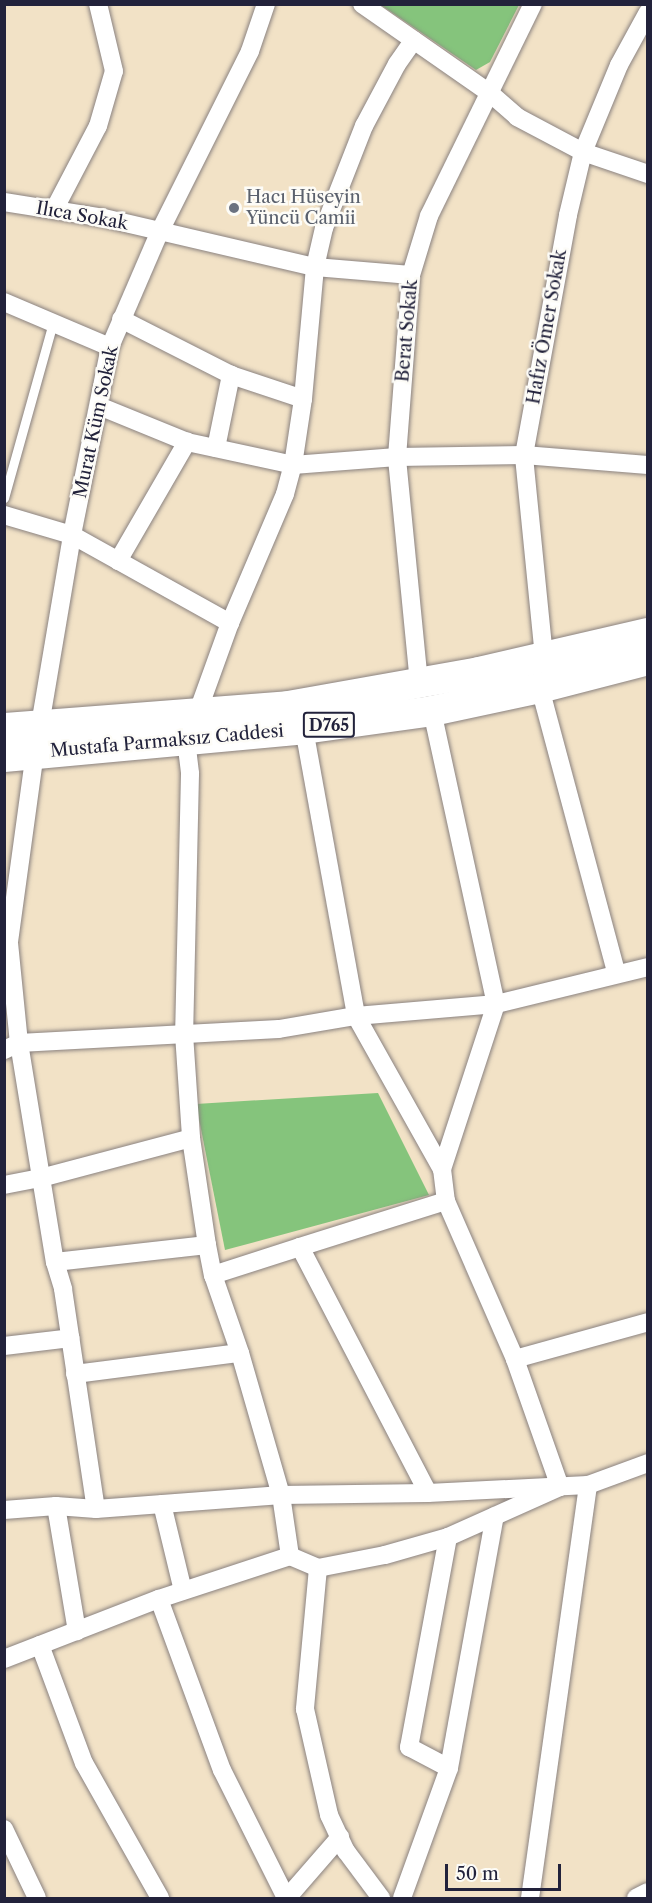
<!DOCTYPE html>
<html>
<head>
<meta charset="utf-8">
<style>
	body { margin:0 }
	#map { position:relative; width:652px; height:1903px; overflow:hidden; background:#f2e2c6; font-family:"Libre Caslon Text",serif }
	div>[style] { position:absolute }
	[style*='--x'] { left:calc(var(--x)*1px); top:calc(var(--y)*1px); width:calc(var(--w)*1px); rotate:calc(var(--a)*1deg) }
	.green>* { inset:0; background:#85c47c }
	.roads { filter:drop-shadow(0 0 2px #8a8280) drop-shadow(0 0 2px #8a8280) }
	.lane>* { height:9px; margin:-4.5px; padding:0 4.5px; transform-origin:4.5px; border-radius:4.5px; background:#fff }
	.street>* { height:18px; margin:-9px; padding:0 9px; transform-origin:9px; border-radius:9px; background:#fff }
	.primary>* { height:30px; margin:-15px; padding:0 15px; transform-origin:15px; border-radius:15px; background:#fff }
	.dots>* { width:16px; height:16px; translate:-50% -50%; box-sizing:border-box; border:3px solid #fdfcf7; border-radius:50% }
	span { translate:-50% -50%; white-space:nowrap; text-align:center; line-height:1.15; -webkit-text-stroke:5px #fdfcf7; paint-order:stroke }
	.shield-label span { padding:2px 4px; background:#fdfcf7; border:2px solid; border-radius:4px; -webkit-text-stroke-width:0 }
	.shield-label { font-size:16px; color:#22223b; font-weight:700 }
	.worship-label { font-size:18px; color:#5b616d }
	.left { translate:0 -50%; text-align:left }
	.street-label { font-size:18px; color:#22223b }
	.frame { position:absolute; inset:0; border:6px solid #22223b; pointer-events:none }
	.scale { position:absolute; left:445px; top:1864px; width:116px; height:27px; box-sizing:border-box; border:3px solid #22223b; border-top:0; padding-left:8px; font-size:18px; line-height:21px; white-space:nowrap; color:#22223b; -webkit-text-stroke:4px #fdfcf7; paint-order:stroke }
</style>
</head>
<body>
<div id="map">
	<div class="green">
		<i style="clip-path:polygon(381px 5px,519px 5px,490px 62px,476px 70px)"></i>
		<i style="clip-path:polygon(378px 1093px,429px 1195px,225px 1250px,196px 1104px)"></i>
	</div>
	<div class="roads">
		<div class="lane">
			<i style="--x:4;--y:498;--w:182;--a:-74.4"></i>
		</div>
		<div class="street">
			<i style="--x:362;--y:4;--w:157;--a:34.9"></i>
			<i style="--x:491;--y:94;--w:35;--a:41"></i>
			<i style="--x:517;--y:117;--w:75;--a:27.9"></i>
			<i style="--x:583;--y:152;--w:69;--a:18.7"></i>
			<i style="--x:4;--y:202;--w:101;--a:9.1"></i>
			<i style="--x:104;--y:218;--w:217;--a:13.1"></i>
			<i style="--x:315;--y:267;--w:96;--a:4.8"></i>
			<i style="--x:54;--y:210;--w:95;--a:-62.4"></i>
			<i style="--x:98;--y:126;--w:57;--a:-73.8"></i>
			<i style="--x:114;--y:71;--w:69;--a:-103.4"></i>
			<i style="--x:4;--y:302;--w:115;--a:23"></i>
			<i style="--x:121;--y:319;--w:123;--a:27"></i>
			<i style="--x:231;--y:375;--w:76;--a:18.4"></i>
			<i style="--x:99;--y:406;--w:95;--a:22.2"></i>
			<i style="--x:187;--y:442;--w:108;--a:12.2"></i>
			<i style="--x:293;--y:465;--w:104;--a:-4.4"></i>
			<i style="--x:397;--y:457;--w:127;--a:-0.9"></i>
			<i style="--x:524;--y:455;--w:124;--a:4.6"></i>
			<i style="--x:216;--y:448;--w:75;--a:-78.4"></i>
			<i style="--x:4;--y:515;--w:71;--a:16.4"></i>
			<i style="--x:72;--y:535;--w:181;--a:29.1"></i>
			<i style="--x:118;--y:561;--w:138;--a:-59.9"></i>
			<i style="--x:544;--y:657;--w:203;--a:-95.7"></i>
			<i style="--x:524;--y:455;--w:244;--a:-79.6"></i>
			<i style="--x:568;--y:215;--w:65;--a:-76.6"></i>
			<i style="--x:583;--y:152;--w:94;--a:-67.5"></i>
			<i style="--x:619;--y:65;--w:60;--a:-61.3"></i>
			<i style="--x:419;--y:683;--w:227;--a:-95.6"></i>
			<i style="--x:397;--y:457;--w:183;--a:-85.6"></i>
			<i style="--x:411;--y:275;--w:62;--a:-73"></i>
			<i style="--x:429;--y:216;--w:236;--a:-63.9"></i>
			<i style="--x:540;--y:688;--w:294;--a:75"></i>
			<i style="--x:432;--y:711;--w:300;--a:77.7"></i>
			<i style="--x:496;--y:1004;--w:174;--a:108.1"></i>
			<i style="--x:197;--y:714;--w:97;--a:-70.1"></i>
			<i style="--x:230;--y:623;--w:140;--a:-66.9"></i>
			<i style="--x:285;--y:494;--w:30;--a:-75"></i>
			<i style="--x:293;--y:465;--w:67;--a:-81.4"></i>
			<i style="--x:303;--y:399;--w:133;--a:-84.8"></i>
			<i style="--x:315;--y:267;--w:40;--a:-77"></i>
			<i style="--x:324;--y:228;--w:110;--a:-68.6"></i>
			<i style="--x:364;--y:126;--w:70;--a:-62"></i>
			<i style="--x:397;--y:64;--w:29;--a:-55"></i>
			<i style="--x:40;--y:725;--w:193;--a:-80.4"></i>
			<i style="--x:72;--y:535;--w:192;--a:-78.6"></i>
			<i style="--x:110;--y:347;--w:126;--a:-66.7"></i>
			<i style="--x:160;--y:231;--w:201;--a:-63.4"></i>
			<i style="--x:250;--y:51;--w:50;--a:-71.2"></i>
			<i style="--x:304;--y:729;--w:292;--a:79.7"></i>
			<i style="--x:356;--y:1016;--w:176;--a:60.7"></i>
			<i style="--x:442;--y:1169;--w:32;--a:83"></i>
			<i style="--x:446;--y:1201;--w:172;--a:66.4"></i>
			<i style="--x:186;--y:740;--w:34;--a:83"></i>
			<i style="--x:190;--y:774;--w:260;--a:91.3"></i>
			<i style="--x:184;--y:1034;--w:104;--a:86.1"></i>
			<i style="--x:191;--y:1138;--w:108;--a:81.5"></i>
			<i style="--x:207;--y:1245;--w:31;--a:79"></i>
			<i style="--x:213;--y:1275;--w:83;--a:70.9"></i>
			<i style="--x:240;--y:1353;--w:148;--a:73.9"></i>
			<i style="--x:281;--y:1495;--w:62;--a:81.6"></i>
			<i style="--x:290;--y:1556;--w:30;--a:23"></i>
			<i style="--x:318;--y:1568;--w:142;--a:95.3"></i>
			<i style="--x:305;--y:1709;--w:109;--a:77.2"></i>
			<i style="--x:329;--y:1815;--w:40;--a:65"></i>
			<i style="--x:346;--y:1851;--w:59;--a:53.3"></i>
			<i style="--x:35;--y:752;--w:193;--a:97.8"></i>
			<i style="--x:9;--y:943;--w:100;--a:84.3"></i>
			<i style="--x:19;--y:1043;--w:222;--a:80.7"></i>
			<i style="--x:55;--y:1262;--w:28;--a:73"></i>
			<i style="--x:63;--y:1289;--w:222;--a:81.5"></i>
			<i style="--x:4;--y:1050;--w:17;--a:-25"></i>
			<i style="--x:19;--y:1043;--w:260;--a:-3.1"></i>
			<i style="--x:279;--y:1029;--w:78;--a:-9.6"></i>
			<i style="--x:356;--y:1016;--w:141;--a:-4.9"></i>
			<i style="--x:496;--y:1004;--w:156;--a:-13.7"></i>
			<i style="--x:4;--y:1185;--w:38;--a:-11"></i>
			<i style="--x:41;--y:1178;--w:155;--a:-14.9"></i>
			<i style="--x:300;--y:1247;--w:153;--a:-17.5"></i>
			<i style="--x:55;--y:1262;--w:153;--a:-6.4"></i>
			<i style="--x:213;--y:1275;--w:91;--a:-17.8"></i>
			<i style="--x:300;--y:1247;--w:277;--a:62.5"></i>
			<i style="--x:4;--y:1346;--w:67;--a:-6.8"></i>
			<i style="--x:75;--y:1374;--w:166;--a:-7.3"></i>
			<i style="--x:162;--y:1504;--w:89;--a:76.4"></i>
			<i style="--x:56;--y:1506;--w:127;--a:80.5"></i>
			<i style="--x:4;--y:1510;--w:52;--a:-4.4"></i>
			<i style="--x:56;--y:1506;--w:40;--a:4.3"></i>
			<i style="--x:96;--y:1509;--w:186;--a:-4.3"></i>
			<i style="--x:281;--y:1495;--w:147;--a:-0.8"></i>
			<i style="--x:428;--y:1493;--w:160;--a:-2.9"></i>
			<i style="--x:588;--y:1485;--w:64;--a:-20.1"></i>
			<i style="--x:448;--y:1537;--w:214;--a:100.5"></i>
			<i style="--x:409;--y:1747;--w:45;--a:27.7"></i>
			<i style="--x:318;--y:1568;--w:68;--a:-11"></i>
			<i style="--x:385;--y:1555;--w:66;--a:-15.9"></i>
			<i style="--x:448;--y:1537;--w:123;--a:-24.1"></i>
			<i style="--x:560;--y:1487;--w:136;--a:-109.4"></i>
			<i style="--x:515;--y:1359;--w:138;--a:-15.5"></i>
			<i style="--x:159;--y:1599;--w:182;--a:69.8"></i>
			<i style="--x:222;--y:1770;--w:143;--a:63.4"></i>
			<i style="--x:40;--y:1645;--w:126;--a:69.6"></i>
			<i style="--x:84;--y:1763;--w:155;--a:60.6"></i>
			<i style="--x:4;--y:1659;--w:166;--a:-21.2"></i>
			<i style="--x:159;--y:1599;--w:138;--a:-18.2"></i>
			<i style="--x:4;--y:1829;--w:76;--a:64.4"></i>
			<i style="--x:287;--y:1898;--w:81;--a:-49"></i>
			<i style="--x:402;--y:1898;--w:138;--a:-70.1"></i>
			<i style="--x:449;--y:1768;--w:256;--a:-79.7"></i>
			<i style="--x:530;--y:1898;--w:417;--a:-82"></i>
			<i style="--x:636;--y:1898;--w:13;--a:-27"></i>
		</div>
		<div class="primary">
			<i style="--x:4;--y:728;--w:286;--a:-4.4"></i>
			<i style="--x:289;--y:706;--w:193;--a:-10.1"></i>
			<i style="--x:479;--y:672;--w:173;--a:-13"></i>
			<i style="--x:4;--y:757;--w:301;--a:-5.3"></i>
			<i style="--x:304;--y:729;--w:129;--a:-8"></i>
			<i style="--x:432;--y:711;--w:110;--a:-12"></i>
			<i style="--x:540;--y:688;--w:112;--a:-14.5"></i>
		</div>
	</div>
	<div class="dots">
		<i style="left:234px;top:208px;background:#6b7280"></i>
	</div>
	<div class="shield-label">
		<span style="left:329px;top:725px">D765</span>
	</div>
	<div class="worship-label">
		<span class="left" style="left:246px;top:208px">Hacı Hüseyin<br>Yüncü Camii</span>
	</div>
	<div class="street-label">
		<span style="left:82px;top:216px;rotate:10deg">Ilıca Sokak</span>
		<span style="left:547px;top:327px;rotate:-80deg">Hafız Ömer Sokak</span>
		<span style="left:407px;top:331px;rotate:-85deg">Berat Sokak</span>
		<span style="left:96px;top:422px;rotate:-78deg">Murat Küm Sokak</span>
		<span style="left:167px;top:741px;rotate:-5deg">Mustafa Parmaksız Caddesi</span>
	</div>
	<div class="frame"></div>
	<div class="scale">50 m</div>
</div>
</body>
</html>
